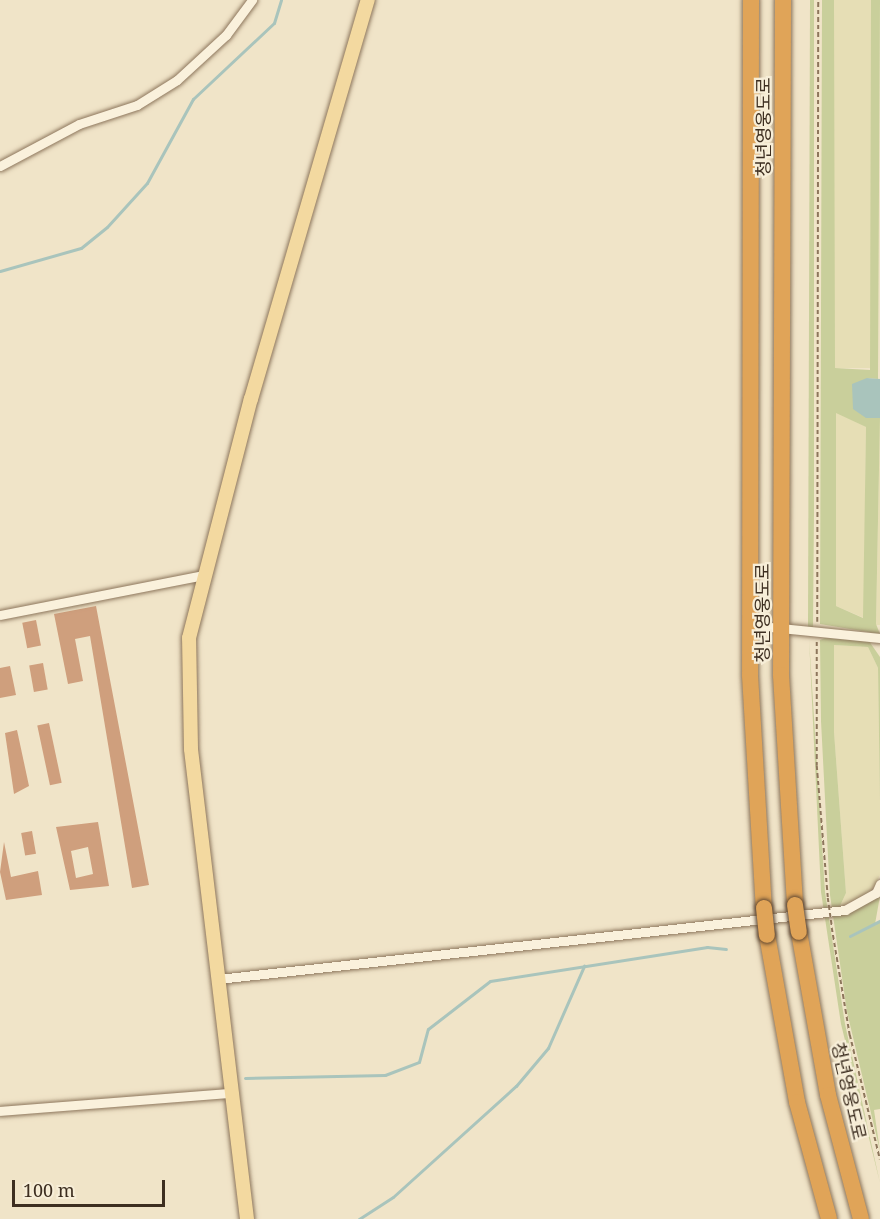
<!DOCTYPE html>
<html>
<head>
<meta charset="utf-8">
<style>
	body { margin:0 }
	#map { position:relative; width:880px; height:1219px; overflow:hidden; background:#f0e4c8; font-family:"Noto Serif","Noto Sans KR",serif }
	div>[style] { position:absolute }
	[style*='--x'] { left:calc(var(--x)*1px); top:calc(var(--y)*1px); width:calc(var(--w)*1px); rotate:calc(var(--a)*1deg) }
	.farmland>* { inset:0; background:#e6deb5; transform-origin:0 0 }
	.green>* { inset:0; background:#c9cf9b }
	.water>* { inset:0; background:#a9c4bc }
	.stream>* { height:3px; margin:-1.5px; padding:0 1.5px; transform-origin:1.5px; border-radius:1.5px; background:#a9c4bc }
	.building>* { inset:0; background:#cf9f7d; transform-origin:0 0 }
	.path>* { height:1.5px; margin-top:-0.75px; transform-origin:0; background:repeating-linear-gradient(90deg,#8d765c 0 4.5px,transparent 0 7.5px) }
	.roads { filter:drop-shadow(0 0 2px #8d765c) drop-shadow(0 0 2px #8d765c) }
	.street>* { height:9px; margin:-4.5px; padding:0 4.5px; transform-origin:4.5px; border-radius:4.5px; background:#faf1dc }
	.primary>* { height:14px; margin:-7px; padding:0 7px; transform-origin:7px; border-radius:7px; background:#f3d9a0 }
	.highway>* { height:16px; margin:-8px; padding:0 8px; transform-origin:8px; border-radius:8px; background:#e0a458 }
	.path-bridge>* { height:1.5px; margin-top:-0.75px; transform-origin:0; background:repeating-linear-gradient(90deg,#8d765c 0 4.5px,transparent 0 7.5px) }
	.bridges { filter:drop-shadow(0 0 2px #5b4430) drop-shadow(0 0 2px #5b4430) }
	.highway-bridge>* { height:16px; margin:-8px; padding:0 8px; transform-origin:8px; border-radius:8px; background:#e0a458 }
	span { translate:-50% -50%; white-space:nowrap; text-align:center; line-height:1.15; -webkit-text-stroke:4.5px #f7eed8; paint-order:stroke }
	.street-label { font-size:18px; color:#3d2e20 }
	.scale { position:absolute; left:12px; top:1180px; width:153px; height:27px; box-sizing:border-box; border:3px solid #3d2e20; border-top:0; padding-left:8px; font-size:18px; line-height:21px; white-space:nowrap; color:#3d2e20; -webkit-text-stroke:4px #f7eed8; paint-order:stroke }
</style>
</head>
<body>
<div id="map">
	<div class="farmland">
		<i style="left:834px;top:0;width:37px;height:368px"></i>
		<i style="clip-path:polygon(836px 412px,866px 427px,864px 618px,836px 606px)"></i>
		<i style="clip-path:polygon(880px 422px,880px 625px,876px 625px)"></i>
		<i style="clip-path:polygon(834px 645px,868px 647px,878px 668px,880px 803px,880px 875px,871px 892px,839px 908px,846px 893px,834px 732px)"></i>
	</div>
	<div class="green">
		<i style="clip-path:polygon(810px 0,814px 0,814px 513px,813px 627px,808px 627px)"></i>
		<i style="clip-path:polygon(evenodd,822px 0,834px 0,835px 368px,870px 370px,871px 0,880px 0,878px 379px,867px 378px,866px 418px,880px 418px,876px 624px,880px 634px,820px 624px,822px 0,836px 413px,866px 427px,863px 618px,836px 606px,836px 413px)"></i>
		<i style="clip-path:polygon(809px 638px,825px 892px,845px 1024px,880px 1183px,841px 1024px,821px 892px)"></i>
		<i style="clip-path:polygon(825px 638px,869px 641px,880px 657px,880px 803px,878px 668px,868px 647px,834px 645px,834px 732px,846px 893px,839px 908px,850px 912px,880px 896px,875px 924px,846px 937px,880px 922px,880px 1109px,874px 1110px,880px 1151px,847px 1012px,830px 895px,821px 721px,820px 640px)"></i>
	</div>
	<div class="water">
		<i style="clip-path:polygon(867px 378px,880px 379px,880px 418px,866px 418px,853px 409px,852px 384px)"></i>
	</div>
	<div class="stream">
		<i style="--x:0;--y:271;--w:84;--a:-15.9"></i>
		<i style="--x:81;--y:248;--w:33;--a:-39"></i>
		<i style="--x:107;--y:227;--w:59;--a:-47.7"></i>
		<i style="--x:147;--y:183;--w:96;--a:-61.3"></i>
		<i style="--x:193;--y:99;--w:111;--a:-43.2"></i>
		<i style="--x:274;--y:23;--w:24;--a:-73"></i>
		<i style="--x:850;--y:936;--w:34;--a:-27"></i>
		<i style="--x:245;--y:1078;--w:140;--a:-1.2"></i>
		<i style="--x:385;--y:1075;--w:36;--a:-21"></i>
		<i style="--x:419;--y:1062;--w:34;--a:-75"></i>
		<i style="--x:428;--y:1029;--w:78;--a:-37.7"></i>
		<i style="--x:490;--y:981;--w:220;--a:-8.9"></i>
		<i style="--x:707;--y:947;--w:19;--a:6"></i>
		<i style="--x:359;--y:1219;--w:40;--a:-32.9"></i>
		<i style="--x:393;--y:1197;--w:166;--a:-42.1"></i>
		<i style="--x:516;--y:1086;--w:50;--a:-49.9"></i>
		<i style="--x:548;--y:1048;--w:90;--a:-66.3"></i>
	</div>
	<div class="building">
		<i style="clip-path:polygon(96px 606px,149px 885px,132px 888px,90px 636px,75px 639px,83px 681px,68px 684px,54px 614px)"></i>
		<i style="left:36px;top:620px;width:26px;height:14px;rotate:79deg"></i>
		<i style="left:43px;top:663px;width:27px;height:14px;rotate:80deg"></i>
		<i style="clip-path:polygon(10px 666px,16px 695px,0 698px,0 668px)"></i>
		<i style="left:49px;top:723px;width:61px;height:12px;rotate:78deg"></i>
		<i style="clip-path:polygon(17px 730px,29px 786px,14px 794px,5px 733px)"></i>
		<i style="clip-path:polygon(evenodd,98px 822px,109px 886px,70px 890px,56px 827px,98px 822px,88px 847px,93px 874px,76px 878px,71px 851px,88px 847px)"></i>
		<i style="left:32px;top:831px;width:23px;height:11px;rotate:80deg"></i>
		<i style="clip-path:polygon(4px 842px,11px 877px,38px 871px,42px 895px,6px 900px,0 872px)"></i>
	</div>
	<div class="path">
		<i style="--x:817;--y:622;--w:622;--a:-89.91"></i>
		<i style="--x:817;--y:642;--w:124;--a:90"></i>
		<i style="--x:817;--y:766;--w:132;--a:85.2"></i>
		<i style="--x:832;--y:928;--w:109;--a:80.5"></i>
		<i style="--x:850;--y:1035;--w:128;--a:76.4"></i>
	</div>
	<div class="roads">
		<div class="street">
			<i style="--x:0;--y:166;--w:89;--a:-28"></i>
			<i style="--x:79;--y:124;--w:61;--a:-18.1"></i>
			<i style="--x:137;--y:105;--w:47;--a:-32"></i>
			<i style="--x:177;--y:80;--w:67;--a:-42.6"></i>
			<i style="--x:226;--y:35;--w:44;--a:-53.4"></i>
			<i style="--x:0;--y:615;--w:207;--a:-11.1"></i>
			<i style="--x:750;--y:625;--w:131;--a:5.7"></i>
			<i style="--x:218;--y:979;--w:631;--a:-6.28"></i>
			<i style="--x:845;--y:910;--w:35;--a:-29"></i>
			<i style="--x:876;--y:893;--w:10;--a:-66"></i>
			<i style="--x:0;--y:1111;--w:231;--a:-4.5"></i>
		</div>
		<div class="primary">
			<i style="--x:247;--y:1219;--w:473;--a:-96.8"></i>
			<i style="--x:191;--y:749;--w:111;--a:-91"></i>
			<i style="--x:189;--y:638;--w:247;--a:-75.5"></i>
			<i style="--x:251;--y:399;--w:416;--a:-73.7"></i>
		</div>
		<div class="highway">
			<i style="--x:751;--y:0;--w:675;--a:90.08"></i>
			<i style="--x:750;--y:675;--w:233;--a:86.6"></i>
			<i style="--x:783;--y:0;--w:675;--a:90.17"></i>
			<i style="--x:781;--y:675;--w:230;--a:86.5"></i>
			<i style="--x:799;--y:932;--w:166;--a:79.9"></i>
			<i style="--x:828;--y:1095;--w:128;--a:75.1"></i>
			<i style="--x:767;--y:935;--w:170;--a:79.8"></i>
			<i style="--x:797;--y:1102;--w:121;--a:74.7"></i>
		</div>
	</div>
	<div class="path-bridge">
		<i style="--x:828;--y:898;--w:30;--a:82"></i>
	</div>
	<div class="bridges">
		<div class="highway-bridge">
			<i style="--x:795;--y:905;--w:27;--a:82"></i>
			<i style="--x:764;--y:908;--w:27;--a:84"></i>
		</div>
	</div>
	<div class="street-label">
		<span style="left:763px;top:127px;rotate:-90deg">청년영웅도로</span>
		<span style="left:762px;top:613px;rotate:-90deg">청년영웅도로</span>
		<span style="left:849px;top:1091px;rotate:77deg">청년영웅도로</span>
	</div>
	<div class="scale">100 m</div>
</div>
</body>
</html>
